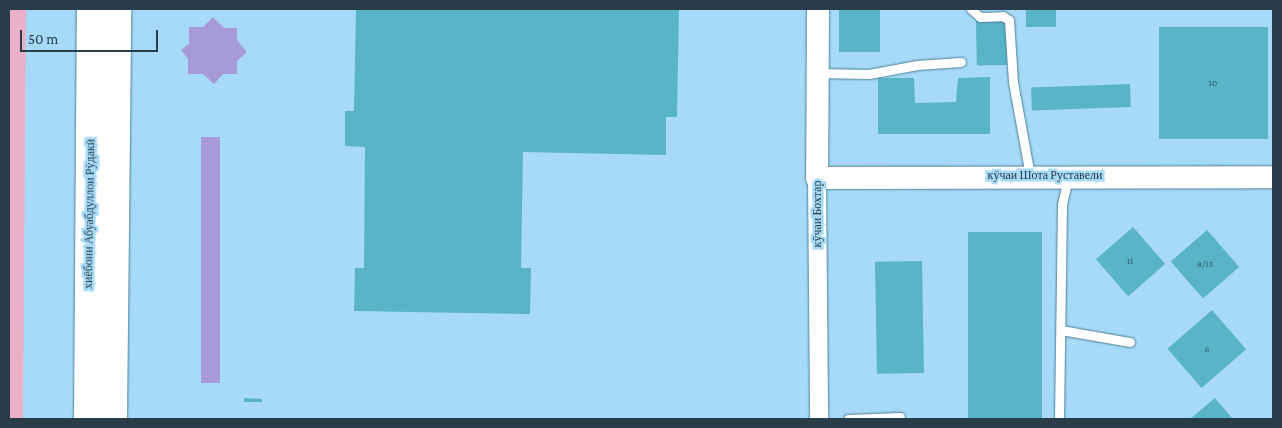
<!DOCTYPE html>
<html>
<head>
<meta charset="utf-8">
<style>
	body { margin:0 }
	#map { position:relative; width:1282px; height:428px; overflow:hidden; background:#a6daf8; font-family:"Crimson Pro",serif }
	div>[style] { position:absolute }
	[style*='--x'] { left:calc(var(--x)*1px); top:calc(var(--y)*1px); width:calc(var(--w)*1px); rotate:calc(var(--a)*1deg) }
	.green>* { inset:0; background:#e9b0c7 }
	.water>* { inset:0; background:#a79ad9; transform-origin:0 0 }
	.building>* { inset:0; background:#59b4c7; transform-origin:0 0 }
	.roads { filter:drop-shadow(0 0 1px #4f819b) drop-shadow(0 0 1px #4f819b) }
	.service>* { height:9px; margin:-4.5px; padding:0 4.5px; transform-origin:4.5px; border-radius:4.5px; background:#fff }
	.minor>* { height:18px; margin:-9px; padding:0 9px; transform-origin:9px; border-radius:9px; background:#fff }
	.tertiary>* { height:22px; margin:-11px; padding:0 11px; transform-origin:11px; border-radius:11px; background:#fff }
	.trunk>* { height:28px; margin:-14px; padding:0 14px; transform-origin:14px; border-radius:14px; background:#fff }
	span { translate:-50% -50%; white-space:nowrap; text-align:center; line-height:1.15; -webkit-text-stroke:5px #a6daf8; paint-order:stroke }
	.number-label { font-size:10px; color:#345b68 }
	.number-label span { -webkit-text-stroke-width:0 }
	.street-label { font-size:12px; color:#283d49 }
	.frame { position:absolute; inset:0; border:10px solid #283d49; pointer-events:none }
	.scale { position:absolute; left:20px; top:30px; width:138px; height:22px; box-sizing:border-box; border:2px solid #283d49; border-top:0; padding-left:6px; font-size:15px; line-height:18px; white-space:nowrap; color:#283d49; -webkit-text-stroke:4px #a6daf8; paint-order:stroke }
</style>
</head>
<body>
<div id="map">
	<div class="green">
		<i style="clip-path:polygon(9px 9px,26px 9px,23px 419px,9px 419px)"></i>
	</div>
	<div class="water">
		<i style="clip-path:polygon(213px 17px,224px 28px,237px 28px,237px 40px,247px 52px,237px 61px,237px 74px,223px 74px,214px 84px,203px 74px,188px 74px,188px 59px,181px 50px,189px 44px,189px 27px,203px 27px)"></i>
		<i style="left:201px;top:137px;width:19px;height:246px"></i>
	</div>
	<div class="building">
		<i style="clip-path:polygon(356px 9px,679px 9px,677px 117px,666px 117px,666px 155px,523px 152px,521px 268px,531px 268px,530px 314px,354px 311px,355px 268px,364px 268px,365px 147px,345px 146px,345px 111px,354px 111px)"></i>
		<i style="left:839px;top:9px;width:41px;height:43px"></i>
		<i style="left:1026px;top:9px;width:30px;height:18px"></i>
		<i style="left:1006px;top:20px;width:45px;height:30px;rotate:89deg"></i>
		<i style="left:1159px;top:27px;width:109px;height:112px"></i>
		<i style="clip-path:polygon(990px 77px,990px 134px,878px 134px,878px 78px,914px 78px,915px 103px,956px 102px,958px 78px)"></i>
		<i style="left:1130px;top:84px;width:23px;height:99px;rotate:88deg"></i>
		<i style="left:1133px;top:227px;width:49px;height:49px;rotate:49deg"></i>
		<i style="left:1207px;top:230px;width:49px;height:48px;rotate:49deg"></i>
		<i style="left:968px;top:232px;width:74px;height:187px"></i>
		<i style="left:922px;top:261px;width:112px;height:47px;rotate:89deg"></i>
		<i style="left:1212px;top:310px;width:52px;height:59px;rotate:49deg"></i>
		<i style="clip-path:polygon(244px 398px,262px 399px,262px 402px,244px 402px)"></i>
		<i style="clip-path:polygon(1215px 398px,1233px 419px,1190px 419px)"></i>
	</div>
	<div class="roads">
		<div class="service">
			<i style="--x:971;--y:9;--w:12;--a:42"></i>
			<i style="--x:980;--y:17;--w:23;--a:-2"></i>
			<i style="--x:1003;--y:16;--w:7;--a:34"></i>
			<i style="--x:1009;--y:20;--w:62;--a:86.3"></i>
			<i style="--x:1013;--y:82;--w:96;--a:79.7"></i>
			<i style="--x:818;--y:73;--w:51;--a:1.1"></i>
			<i style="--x:869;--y:74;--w:49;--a:-10.6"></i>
			<i style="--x:917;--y:65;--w:44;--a:-3.9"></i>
			<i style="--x:1061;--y:330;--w:70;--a:9.9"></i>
			<i style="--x:848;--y:419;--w:52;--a:-2.2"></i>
			<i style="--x:1059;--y:419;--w:215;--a:-89.2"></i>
			<i style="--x:1062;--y:204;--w:27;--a:-77"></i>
		</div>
		<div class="minor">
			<i style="--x:817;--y:178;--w:241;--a:89.5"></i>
		</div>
		<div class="tertiary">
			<i style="--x:818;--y:9;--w:169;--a:90.3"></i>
			<i style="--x:817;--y:178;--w:456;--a:-0.1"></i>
		</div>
		<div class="trunk">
			<i style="--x:88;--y:419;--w:410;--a:-89.6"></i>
			<i style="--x:113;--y:419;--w:410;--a:-89.4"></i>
		</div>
	</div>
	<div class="number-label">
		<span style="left:1213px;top:83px">10</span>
		<span style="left:1130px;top:261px">11</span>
		<span style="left:1205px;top:264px">8/13</span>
		<span style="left:1207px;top:349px">6</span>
	</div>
	<div class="street-label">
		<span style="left:1045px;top:176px">кӯчаи Шота Руставели</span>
		<span style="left:90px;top:214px;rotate:-89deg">хиёбони Абуабдуллои Рӯдакӣ</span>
		<span style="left:818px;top:214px;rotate:-90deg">кӯчаи Бохтар</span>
	</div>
	<div class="frame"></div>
	<div class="scale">50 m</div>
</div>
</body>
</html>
